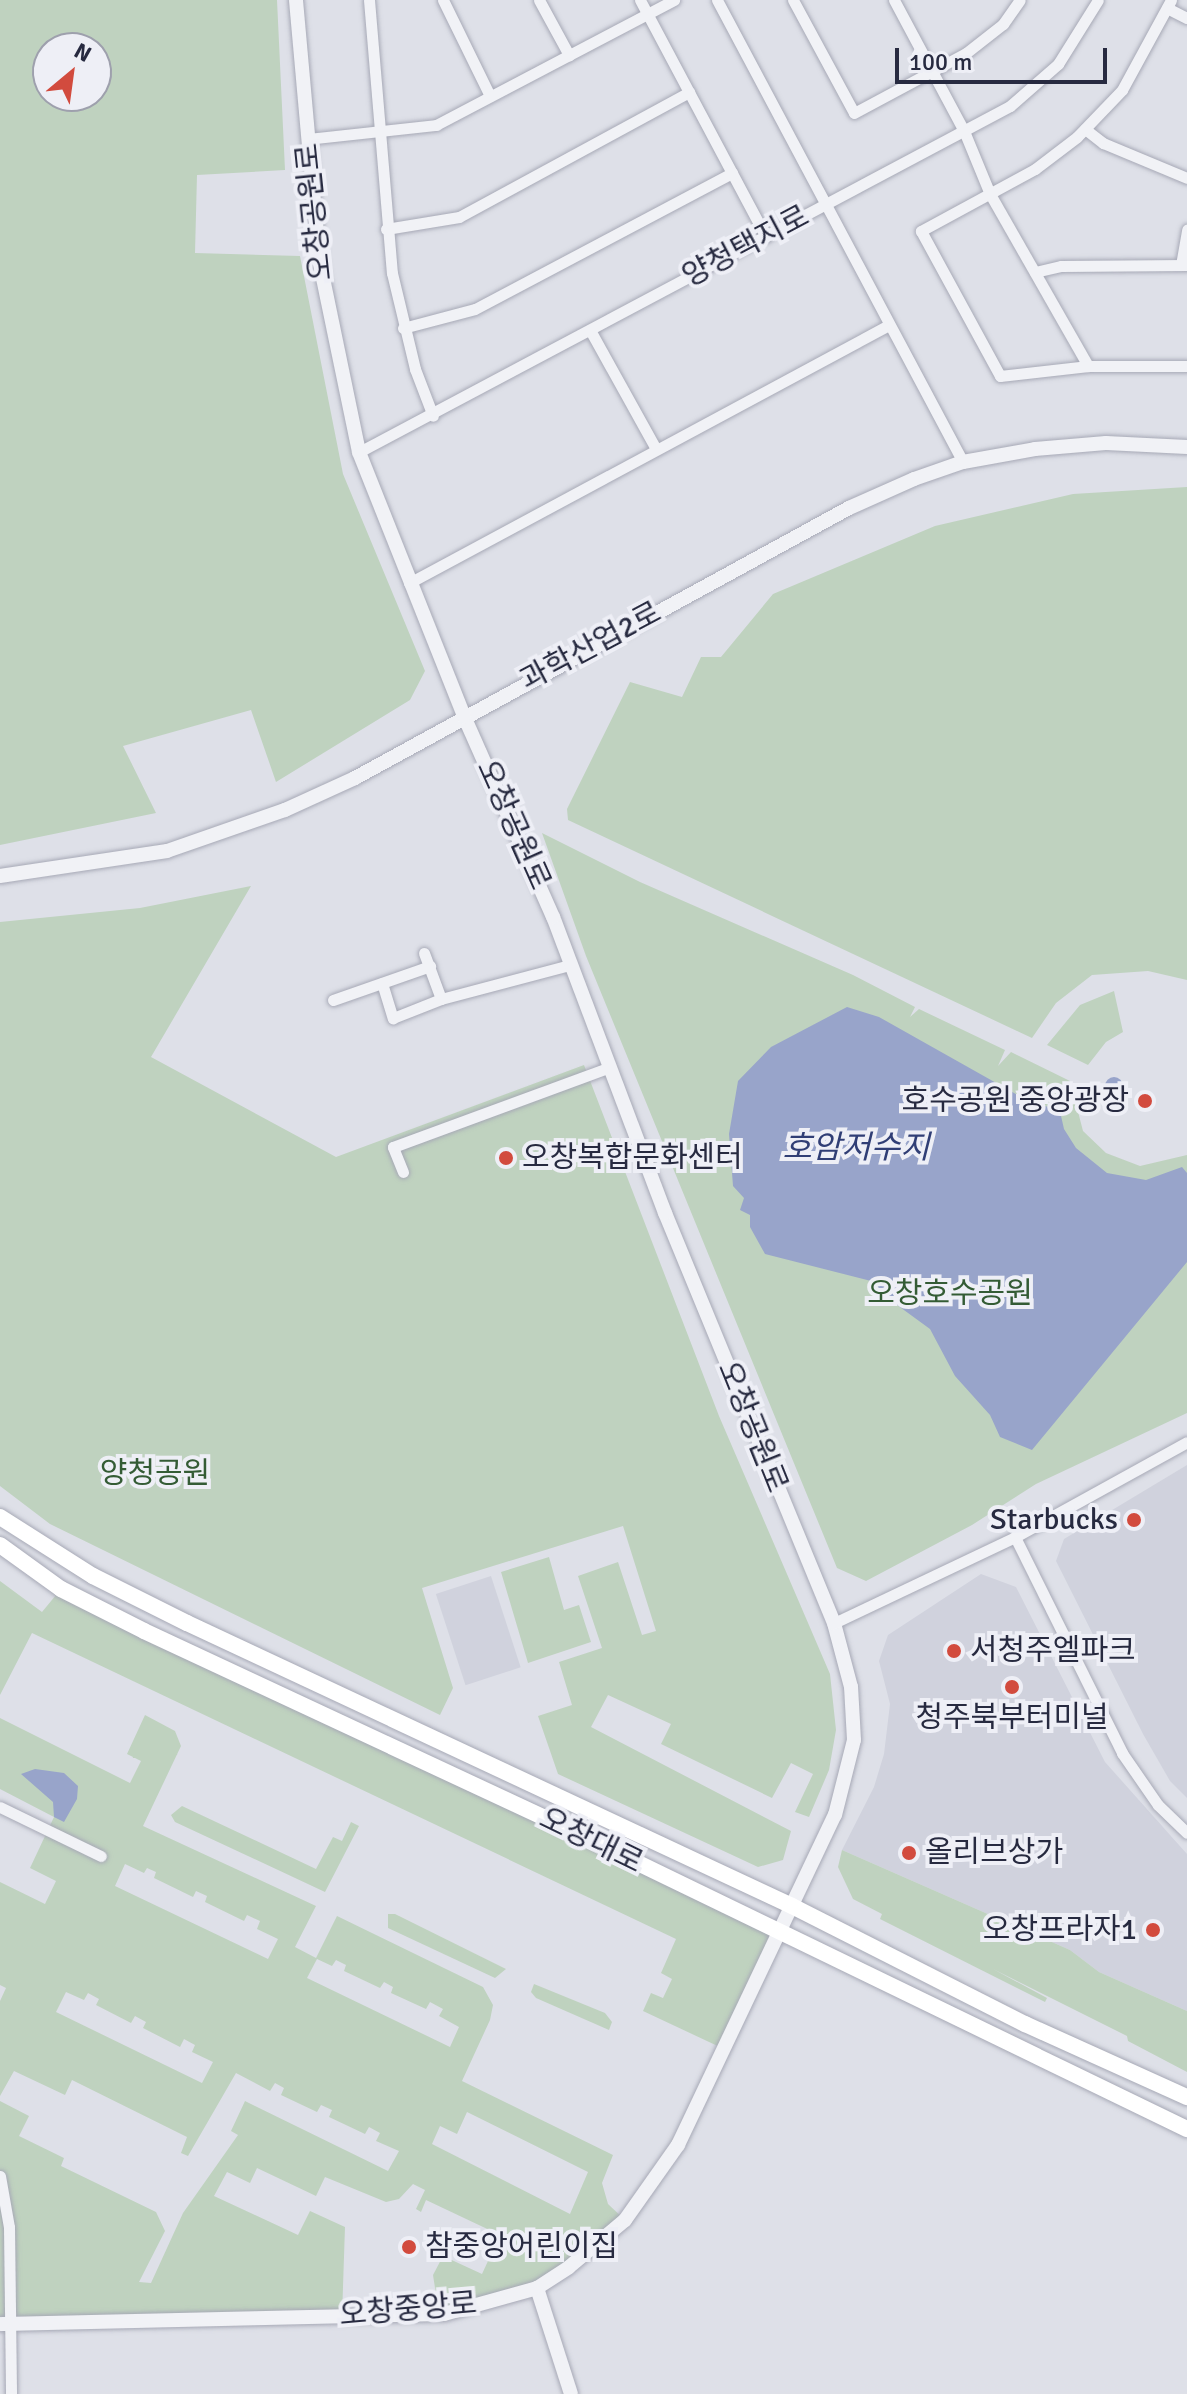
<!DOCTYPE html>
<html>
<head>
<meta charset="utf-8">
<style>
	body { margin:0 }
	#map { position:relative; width:1187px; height:2394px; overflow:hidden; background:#dee0e8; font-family:Signika,"Noto Sans KR",sans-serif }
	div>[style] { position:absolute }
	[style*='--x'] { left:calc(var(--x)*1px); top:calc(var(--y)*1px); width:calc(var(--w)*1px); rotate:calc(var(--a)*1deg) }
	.built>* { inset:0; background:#d0d2dd; transform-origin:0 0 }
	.green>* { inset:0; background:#bfd2bf }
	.water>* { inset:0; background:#98a4ca }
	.round { border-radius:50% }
	.roads { filter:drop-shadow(0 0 2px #a7a9b6) drop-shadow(0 0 2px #a7a9b6) }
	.minor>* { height:11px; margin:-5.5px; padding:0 5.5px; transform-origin:5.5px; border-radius:5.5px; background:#f1f2f6 }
	.tertiary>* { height:14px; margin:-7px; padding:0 7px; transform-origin:7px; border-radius:7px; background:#f1f2f6 }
	.secondary>* { height:16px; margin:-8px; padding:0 8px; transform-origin:8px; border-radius:8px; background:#fff }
	.dots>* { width:22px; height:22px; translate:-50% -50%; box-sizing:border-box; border:4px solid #eeeff6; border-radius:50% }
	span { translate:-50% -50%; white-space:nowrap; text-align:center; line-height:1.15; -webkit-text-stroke:8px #eeeff6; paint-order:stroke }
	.street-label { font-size:30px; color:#272a40 }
	.poi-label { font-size:30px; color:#272a40 }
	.right { translate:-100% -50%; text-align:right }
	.left { translate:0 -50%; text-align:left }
	.park-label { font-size:30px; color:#345c35 }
	.water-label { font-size:32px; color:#303e75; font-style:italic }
	.north { position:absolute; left:32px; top:32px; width:80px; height:80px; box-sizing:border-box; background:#eeeff6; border:2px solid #9ea0ad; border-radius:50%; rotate:29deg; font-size:22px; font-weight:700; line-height:32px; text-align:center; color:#272a40 }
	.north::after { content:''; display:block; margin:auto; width:28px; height:36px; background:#d24b3e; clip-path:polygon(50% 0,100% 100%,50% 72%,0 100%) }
	.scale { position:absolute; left:895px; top:48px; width:212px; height:36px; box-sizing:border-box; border:4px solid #272a40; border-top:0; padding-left:10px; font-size:24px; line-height:28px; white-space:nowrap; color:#272a40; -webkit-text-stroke:6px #eeeff6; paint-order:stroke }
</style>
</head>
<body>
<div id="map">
	<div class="built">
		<i style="clip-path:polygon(1187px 1465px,1187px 1798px,1170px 1781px,1143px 1734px,1056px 1561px,1064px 1539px)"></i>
		<i style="clip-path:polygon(981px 1574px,1016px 1587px,1105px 1762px,1187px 1854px,1187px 2011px,1099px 1972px,1070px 1950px,842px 1850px,874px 1787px,884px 1754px,890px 1704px,879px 1661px,888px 1635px)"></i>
		<i style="left:491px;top:1576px;width:96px;height:58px;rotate:72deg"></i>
	</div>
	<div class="green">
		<i style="clip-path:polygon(evenodd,0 0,277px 0,285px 170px,197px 175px,195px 253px,300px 256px,343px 474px,425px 671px,410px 700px,276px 782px,251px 710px,123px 746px,156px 813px,0 845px,0 0,96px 48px,96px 96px,48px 96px,48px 48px,96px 48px)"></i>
		<i style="clip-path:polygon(1187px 487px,1187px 980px,1148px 971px,1092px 975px,1056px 1003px,1032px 1038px,568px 820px,567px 809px,630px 682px,682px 697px,701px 657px,721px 657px,773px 594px,935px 526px,1073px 494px)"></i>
		<i style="clip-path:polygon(542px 833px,640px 882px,853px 975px,915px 1007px,910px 1017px,919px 1009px,1005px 1050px,998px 1066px,1011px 1052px,1070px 1081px,1064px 1092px,1076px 1104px,1083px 1131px,1106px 1153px,1140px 1166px,1187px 1155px,1187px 1413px,1036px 1484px,972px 1525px,866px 1581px,837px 1568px,586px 956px)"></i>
		<i style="clip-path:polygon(251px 886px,151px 1057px,336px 1157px,584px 1065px,719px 1416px,830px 1674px,836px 1730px,829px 1770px,809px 1817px,795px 1812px,813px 1774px,791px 1763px,772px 1798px,661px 1744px,671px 1724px,608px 1695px,591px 1727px,791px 1831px,783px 1860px,758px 1867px,558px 1774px,538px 1716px,572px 1705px,559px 1662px,602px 1648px,578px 1576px,618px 1562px,642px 1635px,656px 1631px,623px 1526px,422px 1588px,453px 1688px,440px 1715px,50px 1524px,0 1486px,0 922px,140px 908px)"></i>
		<i style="clip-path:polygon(1114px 991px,1123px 1032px,1106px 1042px,1088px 1065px,1047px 1045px,1080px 1005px)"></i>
		<i style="clip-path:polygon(549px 1557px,564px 1610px,579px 1605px,591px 1642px,528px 1663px,501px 1572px)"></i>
		<i style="clip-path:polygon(0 1581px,42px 1612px,61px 1589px,779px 1930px,724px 2049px,643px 2011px,651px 1993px,663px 1998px,672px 1979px,661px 1973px,676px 1939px,32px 1633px,0 1695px)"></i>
		<i style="clip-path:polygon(evenodd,145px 1715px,175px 1731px,181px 1746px,143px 1826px,316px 1906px,295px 1947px,316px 1958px,337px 1916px,483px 1987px,493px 2005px,490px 2020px,462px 2081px,613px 2155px,602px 2183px,608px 2204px,625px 2220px,537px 2288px,439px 2314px,433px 2275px,443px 2256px,482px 2274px,500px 2235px,426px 2200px,421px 2212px,416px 2209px,425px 2190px,413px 2184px,399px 2199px,386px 2202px,325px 2177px,316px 2196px,257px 2168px,250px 2183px,227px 2172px,214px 2196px,298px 2235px,310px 2211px,345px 2227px,342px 2317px,0 2324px,0 2101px,29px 2116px,19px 2136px,64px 2158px,61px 2166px,156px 2212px,165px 2231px,139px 2282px,151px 2283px,183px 2213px,238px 2135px,231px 2131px,245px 2101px,388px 2171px,399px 2151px,376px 2141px,380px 2133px,369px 2127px,365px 2134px,329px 2117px,332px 2110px,321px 2105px,317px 2112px,281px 2095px,284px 2088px,275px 2083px,270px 2091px,236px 2073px,188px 2156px,181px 2153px,187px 2137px,72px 2080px,65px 2095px,14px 2071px,0 2096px,0 2001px,6px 1988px,0 1985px,0 1882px,45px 1904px,56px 1881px,30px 1868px,54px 1817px,0 1789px,0 1718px,130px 1783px,141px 1761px,127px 1754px,145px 1715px,125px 1864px,144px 1873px,147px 1868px,156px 1872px,154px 1878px,193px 1897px,196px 1891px,207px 1896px,205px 1902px,244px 1921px,247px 1915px,260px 1921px,257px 1929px,278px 1939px,268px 1959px,115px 1886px,125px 1864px,145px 1715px,317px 1959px,332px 1966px,336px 1960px,346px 1965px,344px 1971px,380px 1988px,384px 1982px,393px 1987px,391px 1993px,426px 2009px,430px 2002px,443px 2009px,439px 2016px,459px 2027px,450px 2047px,307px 1978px,317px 1959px,145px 1715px,66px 1992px,84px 2000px,88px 1993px,99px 1999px,96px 2005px,131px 2023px,135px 2016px,146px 2022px,143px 2028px,180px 2047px,184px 2039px,195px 2045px,192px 2052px,213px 2062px,202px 2083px,56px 2012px,66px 1992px,145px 1715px,467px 2112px,588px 2172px,570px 2214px,432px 2144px,440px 2126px,457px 2134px,467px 2112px)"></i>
		<i style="clip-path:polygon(182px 1806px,316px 1869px,333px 1837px,342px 1841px,351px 1822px,359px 1826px,325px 1892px,175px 1822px,171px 1815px)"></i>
		<i style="clip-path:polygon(842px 1850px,1070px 1950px,1099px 1972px,1187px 2011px,1187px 2072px,1128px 2041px,1127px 2036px,993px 1969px,1047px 1998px,1045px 2002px,880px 1919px,882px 1914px,853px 1899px,838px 1867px)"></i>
		<i style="clip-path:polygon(388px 1914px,395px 1914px,506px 1969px,495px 1978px,388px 1928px)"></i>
		<i style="clip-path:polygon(534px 1984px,605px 2013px,612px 2022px,609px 2030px,536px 1998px,531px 1992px)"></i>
	</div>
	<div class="water">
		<i style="clip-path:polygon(847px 1007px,879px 1017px,1037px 1106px,1059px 1107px,1064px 1129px,1076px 1148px,1107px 1173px,1146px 1180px,1182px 1167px,1187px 1173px,1187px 1262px,1032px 1450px,1000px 1437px,990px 1415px,955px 1376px,930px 1329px,882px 1294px,875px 1282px,765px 1254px,750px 1227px,750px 1215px,740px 1210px,744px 1198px,733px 1186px,729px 1134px,738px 1081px,771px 1047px)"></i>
		<i class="round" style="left:1105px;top:1077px;width:18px;height:18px"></i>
		<i style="clip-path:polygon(35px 1769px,64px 1773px,78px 1786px,77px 1799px,64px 1822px,54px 1817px,53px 1802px,21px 1774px)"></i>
	</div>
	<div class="roads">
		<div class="minor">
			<i style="--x:369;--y:0;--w:274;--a:85.2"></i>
			<i style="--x:392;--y:273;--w:99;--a:76.5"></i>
			<i style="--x:415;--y:369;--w:50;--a:69"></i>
			<i style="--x:443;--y:0;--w:107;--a:63.9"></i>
			<i style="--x:539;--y:0;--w:63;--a:61.4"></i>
			<i style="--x:640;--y:0;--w:268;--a:62"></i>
			<i style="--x:717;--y:0;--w:523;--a:61.97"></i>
			<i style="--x:793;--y:0;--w:128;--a:61.6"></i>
			<i style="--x:854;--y:113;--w:127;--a:-28.2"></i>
			<i style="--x:966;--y:53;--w:47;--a:-38.1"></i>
			<i style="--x:1003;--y:24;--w:29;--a:-55"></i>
			<i style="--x:894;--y:0;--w:149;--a:61.9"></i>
			<i style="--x:964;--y:131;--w:68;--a:67.6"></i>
			<i style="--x:990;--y:194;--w:198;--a:60.3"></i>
			<i style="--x:1171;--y:0;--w:102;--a:118.6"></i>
			<i style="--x:1122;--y:90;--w:65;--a:133.8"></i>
			<i style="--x:1077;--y:137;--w:53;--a:142.7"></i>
			<i style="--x:1035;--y:169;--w:130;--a:151.5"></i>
			<i style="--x:921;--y:231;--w:165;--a:61.4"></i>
			<i style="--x:1000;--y:376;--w:89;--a:-6.5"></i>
			<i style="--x:1088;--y:366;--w:99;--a:0"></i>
			<i style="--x:1167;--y:8;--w:22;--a:27"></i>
			<i style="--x:1085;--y:129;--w:23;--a:38"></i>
			<i style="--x:1103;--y:143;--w:91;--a:22.6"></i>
			<i style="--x:307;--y:139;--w:130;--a:-6.2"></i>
			<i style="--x:436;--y:125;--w:269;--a:-27.7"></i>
			<i style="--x:386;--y:229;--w:74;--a:-9.3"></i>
			<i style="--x:459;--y:217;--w:262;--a:-28.5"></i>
			<i style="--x:1181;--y:265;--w:36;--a:-80"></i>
			<i style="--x:1035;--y:272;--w:27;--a:-13"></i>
			<i style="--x:1061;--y:266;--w:126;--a:-0.5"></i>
			<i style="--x:403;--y:328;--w:74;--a:-14.8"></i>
			<i style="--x:475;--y:309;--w:291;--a:-27.9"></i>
			<i style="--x:590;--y:330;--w:136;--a:61"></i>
			<i style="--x:359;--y:452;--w:737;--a:-27.99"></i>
			<i style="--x:1010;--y:106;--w:64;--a:-41.2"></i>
			<i style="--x:1058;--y:64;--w:75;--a:-58"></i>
			<i style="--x:409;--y:583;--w:545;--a:-28.26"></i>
			<i style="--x:424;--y:953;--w:49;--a:69.7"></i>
			<i style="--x:441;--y:999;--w:133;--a:-14.8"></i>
			<i style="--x:382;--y:983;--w:37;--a:73"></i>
			<i style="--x:393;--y:1018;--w:52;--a:-21.6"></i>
			<i style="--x:333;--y:1000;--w:103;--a:-19.3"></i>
			<i style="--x:403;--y:1172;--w:27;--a:-112"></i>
			<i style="--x:393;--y:1147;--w:229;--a:-20.2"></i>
			<i style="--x:1015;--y:1537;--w:241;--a:63.6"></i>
			<i style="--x:1122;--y:1753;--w:63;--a:55.3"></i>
			<i style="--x:1158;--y:1805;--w:40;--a:44"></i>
			<i style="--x:834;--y:1623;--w:200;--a:-25.4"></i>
			<i style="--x:1015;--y:1537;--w:196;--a:-28.9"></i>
			<i style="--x:0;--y:1807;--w:112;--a:25.9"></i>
			<i style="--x:0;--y:2176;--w:52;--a:80"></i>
			<i style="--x:9;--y:2227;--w:167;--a:89.3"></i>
		</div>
		<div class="tertiary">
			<i style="--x:0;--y:876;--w:169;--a:-8.5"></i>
			<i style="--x:167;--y:851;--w:125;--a:-19.2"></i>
			<i style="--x:285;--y:810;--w:77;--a:-24.6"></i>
			<i style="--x:355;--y:778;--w:563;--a:-28.66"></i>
			<i style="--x:849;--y:508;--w:71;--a:-24"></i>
			<i style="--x:914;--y:479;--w:52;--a:-19.1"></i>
			<i style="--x:963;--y:462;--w:73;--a:-10.2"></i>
			<i style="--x:1035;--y:449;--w:71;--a:-4.8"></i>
			<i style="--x:1106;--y:443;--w:81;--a:2.8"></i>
			<i style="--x:537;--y:2288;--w:111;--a:72.2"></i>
			<i style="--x:0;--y:2324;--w:444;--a:-1.3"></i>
			<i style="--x:444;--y:2314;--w:97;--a:-15.6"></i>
			<i style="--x:537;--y:2288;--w:38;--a:-33"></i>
			<i style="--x:569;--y:2267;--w:73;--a:-40"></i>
			<i style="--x:625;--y:2220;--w:92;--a:-54.8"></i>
			<i style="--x:678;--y:2145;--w:365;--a:-64.6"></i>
			<i style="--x:835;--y:1815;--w:77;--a:-75.8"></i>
			<i style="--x:854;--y:1740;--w:53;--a:-93.2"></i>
			<i style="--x:851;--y:1687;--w:66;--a:-104.9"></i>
			<i style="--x:834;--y:1623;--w:443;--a:-112.4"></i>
			<i style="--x:665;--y:1213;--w:316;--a:-110.7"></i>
			<i style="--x:553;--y:917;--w:220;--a:-113.9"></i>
			<i style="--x:464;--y:716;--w:284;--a:-111.7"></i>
			<i style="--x:359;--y:452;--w:198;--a:-101.7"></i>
			<i style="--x:319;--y:258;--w:259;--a:-95.1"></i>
		</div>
		<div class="secondary">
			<i style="--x:0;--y:1517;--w:110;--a:32.4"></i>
			<i style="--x:93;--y:1576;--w:105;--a:26.6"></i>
			<i style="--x:187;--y:1623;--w:668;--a:25.07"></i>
			<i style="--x:792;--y:1906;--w:261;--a:26.9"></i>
			<i style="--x:1025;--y:2024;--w:178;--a:24.3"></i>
			<i style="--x:0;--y:1545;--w:75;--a:35.8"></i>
			<i style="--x:61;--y:1589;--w:93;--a:26.8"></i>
			<i style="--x:144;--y:1631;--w:440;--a:25"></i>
			<i style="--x:543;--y:1817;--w:716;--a:25.85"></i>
		</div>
	</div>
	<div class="dots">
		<i style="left:1145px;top:1101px;background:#d24b3e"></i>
		<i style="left:506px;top:1158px;background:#d24b3e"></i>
		<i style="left:1134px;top:1520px;background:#d24b3e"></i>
		<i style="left:954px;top:1651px;background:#d24b3e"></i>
		<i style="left:1012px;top:1687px;background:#d24b3e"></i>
		<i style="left:909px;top:1853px;background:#d24b3e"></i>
		<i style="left:1153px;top:1930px;background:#d24b3e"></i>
		<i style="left:409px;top:2247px;background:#d24b3e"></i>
	</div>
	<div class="street-label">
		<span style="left:315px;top:212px;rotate:-96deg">오창공원로</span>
		<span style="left:746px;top:247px;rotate:-28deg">양청택지로</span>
		<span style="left:591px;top:647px;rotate:-28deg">과학산업2로</span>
		<span style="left:513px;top:825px;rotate:66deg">오창공원로</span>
		<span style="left:752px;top:1427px;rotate:68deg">오창공원로</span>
		<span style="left:591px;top:1841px;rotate:26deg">오창대로</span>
		<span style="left:408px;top:2310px;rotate:-5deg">오창중앙로</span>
	</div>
	<div class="poi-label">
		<span class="right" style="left:1129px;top:1101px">호수공원 중앙광장</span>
		<span class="left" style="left:522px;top:1158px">오창복합문화센터</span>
		<span class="right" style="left:1118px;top:1520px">Starbucks</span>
		<span class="left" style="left:970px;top:1651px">서청주엘파크</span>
		<span style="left:1012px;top:1718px">청주북부터미널</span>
		<span class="left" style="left:925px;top:1853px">올리브상가</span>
		<span class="right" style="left:1137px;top:1930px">오창프라자1</span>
		<span class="left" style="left:425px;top:2247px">참중앙어린이집</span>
	</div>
	<div class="park-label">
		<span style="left:950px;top:1294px">오창호수공원</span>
		<span style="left:155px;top:1474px">양청공원</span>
	</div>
	<div class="water-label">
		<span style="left:856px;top:1148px">호암저수지</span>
	</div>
	<div class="north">N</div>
	<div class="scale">100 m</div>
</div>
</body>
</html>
